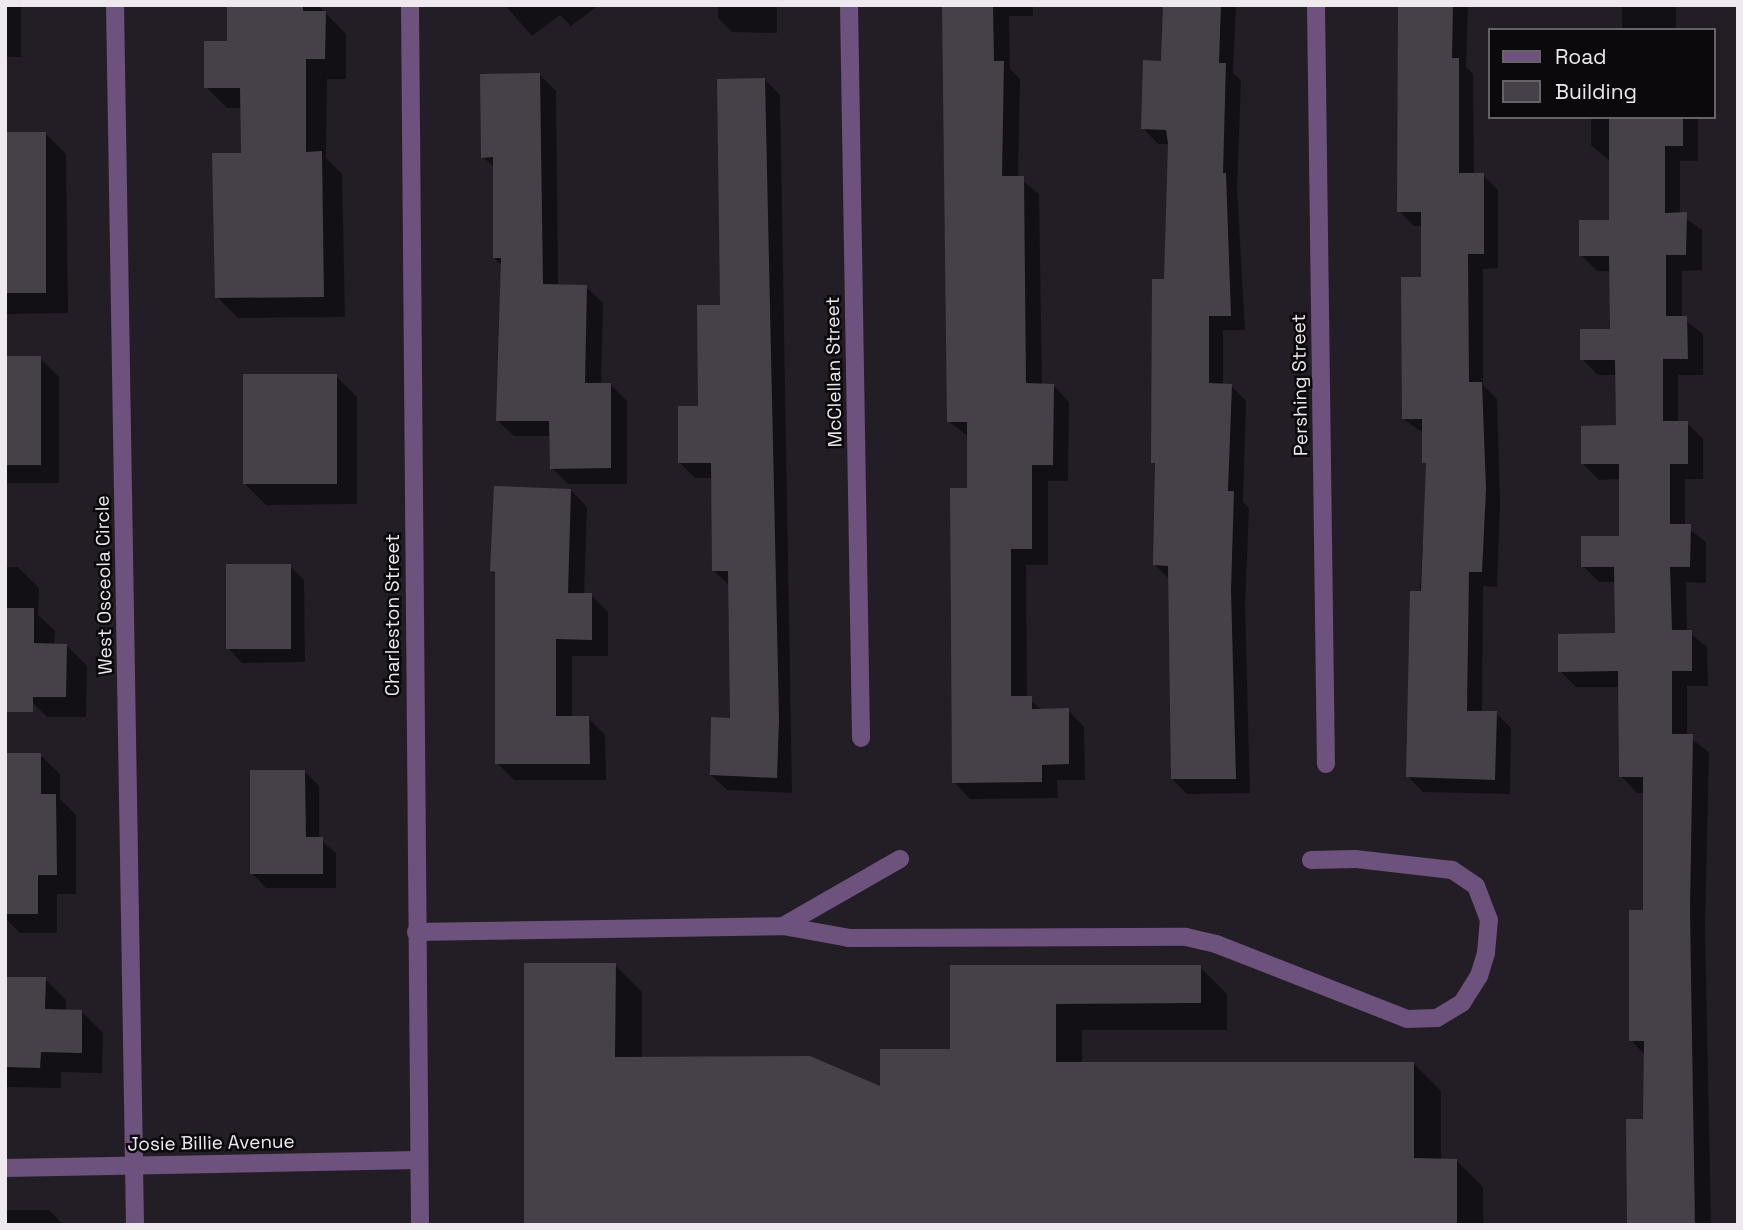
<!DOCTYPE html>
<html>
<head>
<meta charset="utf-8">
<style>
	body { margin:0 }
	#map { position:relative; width:1743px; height:1230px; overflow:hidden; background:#231e26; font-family:"Space Grotesk",sans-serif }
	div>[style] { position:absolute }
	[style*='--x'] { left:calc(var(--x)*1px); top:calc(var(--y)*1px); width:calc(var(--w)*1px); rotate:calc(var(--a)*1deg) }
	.shadow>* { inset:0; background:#0007; transform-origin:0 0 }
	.building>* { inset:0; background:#464049; transform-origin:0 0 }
	.service>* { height:18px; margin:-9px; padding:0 9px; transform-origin:9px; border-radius:9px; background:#6d527d }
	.minor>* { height:18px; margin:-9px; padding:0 9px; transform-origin:9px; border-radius:9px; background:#6d527d }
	span { translate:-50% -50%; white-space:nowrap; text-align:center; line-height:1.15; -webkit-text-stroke:5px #0b090c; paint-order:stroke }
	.street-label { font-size:19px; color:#ede9ef }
	.frame { position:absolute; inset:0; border:7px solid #ede9ef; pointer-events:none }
	.legend { position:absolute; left:1488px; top:28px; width:228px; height:91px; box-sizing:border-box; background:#0b090c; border:2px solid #656367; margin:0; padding:9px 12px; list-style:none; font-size:21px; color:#ede9ef }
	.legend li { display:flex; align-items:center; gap:14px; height:35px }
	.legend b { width:35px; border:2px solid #656367 }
</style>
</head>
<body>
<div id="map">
	<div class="shadow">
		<i style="left:5px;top:5px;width:16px;height:52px"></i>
		<i style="clip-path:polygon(229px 5px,318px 5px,346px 34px,346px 79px,327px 79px,326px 158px,342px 174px,345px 317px,238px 318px,217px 297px,243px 155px,242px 108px,227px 108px,206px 87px,229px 42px)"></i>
		<i style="clip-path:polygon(505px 5px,599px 5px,571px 26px,560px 15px,532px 36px)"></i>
		<i style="clip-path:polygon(657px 5px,777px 5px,777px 33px,732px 32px,718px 18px,718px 7px)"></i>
		<i style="clip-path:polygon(944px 5px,1033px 5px,1033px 16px,1009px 16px,1010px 69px,1020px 79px,1018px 177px,1039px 194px,1042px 385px,1053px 385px,1069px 402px,1068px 481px,1048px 481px,1048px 565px,1026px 565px,1027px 698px,1044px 711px,1068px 710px,1084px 727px,1085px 780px,1057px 780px,1058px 798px,970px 799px,954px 782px,969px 437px,948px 421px)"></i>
		<i style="clip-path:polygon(1165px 5px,1236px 5px,1233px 73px,1241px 80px,1237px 187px,1245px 330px,1223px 330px,1223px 385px,1231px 386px,1246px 401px,1243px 502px,1249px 508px,1245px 606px,1250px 793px,1187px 794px,1172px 779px,1170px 580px,1155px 565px,1157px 467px,1153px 462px,1166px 281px,1170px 144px,1158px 144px,1143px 128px,1163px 63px)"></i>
		<i style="clip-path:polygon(1402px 5px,1468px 5px,1466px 67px,1473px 74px,1474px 175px,1483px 175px,1498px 190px,1498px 268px,1483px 269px,1483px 385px,1497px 399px,1500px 505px,1497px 587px,1483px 586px,1482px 713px,1496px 713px,1511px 728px,1510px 794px,1423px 792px,1408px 776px,1428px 465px,1424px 434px,1404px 419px,1422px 279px,1423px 226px,1414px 226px,1399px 211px)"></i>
		<i style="left:1622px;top:5px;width:54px;height:25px"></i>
		<i style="clip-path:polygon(540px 75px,556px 91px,558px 286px,586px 287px,603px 303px,601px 385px,611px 385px,627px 401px,627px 484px,568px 484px,552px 468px,551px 436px,514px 436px,497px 420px,503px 266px,494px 258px,495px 168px,483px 157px)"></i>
		<i style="clip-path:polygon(765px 80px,780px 95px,792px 793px,727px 790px,711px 775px,732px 720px,730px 586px,714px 571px,713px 478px,695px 478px,679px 462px,700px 408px)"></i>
		<i style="clip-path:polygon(1591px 117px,1698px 117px,1698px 161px,1680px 161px,1680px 214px,1702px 230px,1702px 270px,1682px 271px,1682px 318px,1703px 334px,1703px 375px,1678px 375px,1678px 423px,1687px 423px,1703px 439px,1703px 479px,1685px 479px,1685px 526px,1706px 542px,1706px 583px,1686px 582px,1687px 631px,1707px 647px,1708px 686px,1687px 686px,1687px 736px,1709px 752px,1705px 927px,1711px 1225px,1628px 1225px,1645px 1121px,1645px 1055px,1631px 1040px,1644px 912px,1644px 793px,1637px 793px,1621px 776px,1620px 687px,1576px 687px,1560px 671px,1616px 635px,1616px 582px,1599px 582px,1583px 566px,1621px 538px,1621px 479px,1599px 480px,1583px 464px,1618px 427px,1617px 375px,1598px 375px,1582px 359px,1612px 330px,1611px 271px,1597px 271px,1581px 255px,1610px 222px,1610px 161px,1591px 145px)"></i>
		<i style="clip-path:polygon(45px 133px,66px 154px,68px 313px,5px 314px,5px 134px)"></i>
		<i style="clip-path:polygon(5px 358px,40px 358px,59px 377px,59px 483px,5px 483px)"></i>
		<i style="clip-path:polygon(336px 376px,357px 397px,357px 504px,266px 505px,245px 484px)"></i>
		<i style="clip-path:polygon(571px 490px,587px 507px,584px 595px,591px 595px,608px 612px,608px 656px,572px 656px,572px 718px,588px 718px,605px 735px,606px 780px,514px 780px,497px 763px,496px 575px,492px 571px)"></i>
		<i style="clip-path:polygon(290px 566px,304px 580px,305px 662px,242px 663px,228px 648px)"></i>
		<i style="clip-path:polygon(5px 567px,18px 567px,39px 588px,38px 615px,55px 631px,54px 645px,66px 645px,87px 666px,86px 717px,47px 717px,26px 696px,5px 690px)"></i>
		<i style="clip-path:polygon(5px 755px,40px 755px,60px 774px,60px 799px,76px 815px,76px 894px,57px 894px,57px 933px,20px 933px,5px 918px)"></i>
		<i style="clip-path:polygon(305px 772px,319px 786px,319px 839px,336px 853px,336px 888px,266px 888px,252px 873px)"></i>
		<i style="clip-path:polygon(615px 965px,642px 992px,642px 1058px,882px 1088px,952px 1050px,952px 967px,1200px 967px,1227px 994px,1227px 1030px,1082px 1030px,1082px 1064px,1414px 1064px,1441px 1091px,1441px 1160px,1456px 1160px,1483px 1187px,1483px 1225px,526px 1225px)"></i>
		<i style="clip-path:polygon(5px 978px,45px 979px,66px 1000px,66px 1012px,82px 1012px,103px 1033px,102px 1073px,61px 1072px,61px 1088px,5px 1087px)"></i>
		<i style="clip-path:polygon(5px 1210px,49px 1210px,64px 1225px,5px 1225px)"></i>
	</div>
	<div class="building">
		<i style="clip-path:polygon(227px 5px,303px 5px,303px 11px,326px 11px,325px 59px,306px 59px,306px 152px,322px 151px,324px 297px,215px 298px,212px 153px,241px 153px,240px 88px,204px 88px,204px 41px,227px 41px)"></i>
		<i style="clip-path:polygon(942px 5px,993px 5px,994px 61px,1004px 61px,1002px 176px,1024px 176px,1026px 383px,1054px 384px,1053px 465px,1032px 465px,1032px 549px,1011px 549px,1011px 696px,1032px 696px,1032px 709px,1069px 708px,1069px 764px,1042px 765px,1042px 782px,952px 783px,950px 488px,967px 488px,967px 422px,947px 422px)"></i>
		<i style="clip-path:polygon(1163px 5px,1221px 5px,1219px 63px,1226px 63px,1223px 173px,1226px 173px,1231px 316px,1209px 316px,1209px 383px,1232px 384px,1228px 491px,1234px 491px,1231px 590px,1236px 779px,1171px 779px,1168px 566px,1153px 565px,1155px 463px,1151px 463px,1152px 279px,1164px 279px,1168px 144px,1166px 130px,1141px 129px,1143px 60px,1161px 61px)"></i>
		<i style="clip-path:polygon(1398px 5px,1453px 5px,1452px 58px,1459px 58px,1459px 173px,1484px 173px,1484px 254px,1468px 254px,1469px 382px,1482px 382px,1486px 489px,1482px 572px,1469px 572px,1467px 711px,1497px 711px,1495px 780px,1406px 777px,1410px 591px,1421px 591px,1426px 463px,1422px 463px,1422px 419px,1402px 419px,1401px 277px,1421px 277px,1421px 212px,1397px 212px)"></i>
		<i style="clip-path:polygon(540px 73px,543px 284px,587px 285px,585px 383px,611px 383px,611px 468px,550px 469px,549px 421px,496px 421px,501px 258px,493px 258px,493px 157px,481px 158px,480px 74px)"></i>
		<i style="clip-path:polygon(765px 78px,779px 719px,777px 778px,710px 775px,711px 717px,730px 718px,728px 571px,712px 571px,711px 463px,678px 463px,678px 406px,698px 406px,697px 305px,720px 305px,717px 79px)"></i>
		<i style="clip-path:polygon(1609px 117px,1683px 117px,1683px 146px,1665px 146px,1665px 213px,1687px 212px,1686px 255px,1666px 255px,1666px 316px,1687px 316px,1688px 359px,1663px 359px,1663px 421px,1688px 421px,1688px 464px,1670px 464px,1670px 524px,1691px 524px,1690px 567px,1670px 567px,1672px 630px,1692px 630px,1692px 671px,1672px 671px,1672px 734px,1693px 734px,1690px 910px,1695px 1225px,1627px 1225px,1626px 1119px,1643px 1119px,1644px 1041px,1629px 1041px,1629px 910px,1643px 910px,1643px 777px,1619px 777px,1618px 671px,1558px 672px,1558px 634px,1615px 633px,1614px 567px,1581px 567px,1581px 536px,1619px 536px,1619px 464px,1581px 464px,1581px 426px,1616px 425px,1615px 360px,1580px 360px,1580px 329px,1610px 329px,1609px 256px,1579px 256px,1579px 220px,1609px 220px)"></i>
		<i style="left:46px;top:132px;width:161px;height:41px;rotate:90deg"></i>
		<i style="left:5px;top:356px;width:36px;height:109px"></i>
		<i style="left:337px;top:374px;width:110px;height:94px;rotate:90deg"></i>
		<i style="clip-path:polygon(494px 486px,571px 489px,568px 593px,592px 593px,592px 640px,556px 639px,556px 716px,589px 716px,590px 764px,495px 764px,495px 572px,490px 571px)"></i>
		<i style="left:226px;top:564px;width:65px;height:85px"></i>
		<i style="clip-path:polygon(5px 608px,34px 608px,34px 643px,67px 644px,66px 697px,33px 697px,33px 712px,5px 712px)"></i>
		<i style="clip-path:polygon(5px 753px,41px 753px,41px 794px,56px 794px,57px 875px,38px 875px,38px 914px,5px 914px)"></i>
		<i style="clip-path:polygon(250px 770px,305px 770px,306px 837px,323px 837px,323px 874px,250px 874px)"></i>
		<i style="clip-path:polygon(524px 963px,616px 963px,615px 1057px,810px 1056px,880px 1086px,880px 1049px,950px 1049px,950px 965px,1201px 965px,1201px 1003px,1056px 1004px,1056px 1062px,1414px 1062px,1414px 1158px,1457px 1159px,1457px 1225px,524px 1225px)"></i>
		<i style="clip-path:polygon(5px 977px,46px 977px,45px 1009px,82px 1010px,82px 1053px,41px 1052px,40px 1068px,5px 1067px)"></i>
	</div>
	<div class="service">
		<i style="--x:783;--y:926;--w:135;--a:-29.8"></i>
		<i style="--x:416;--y:932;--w:367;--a:-0.9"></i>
		<i style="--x:783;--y:926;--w:67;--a:10.3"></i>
		<i style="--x:849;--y:938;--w:337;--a:-0.2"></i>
		<i style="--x:1186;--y:937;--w:31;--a:13"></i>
		<i style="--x:1216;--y:944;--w:205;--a:21.4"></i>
		<i style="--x:1407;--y:1019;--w:30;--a:-2"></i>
		<i style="--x:1437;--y:1018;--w:29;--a:-31"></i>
		<i style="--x:1462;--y:1003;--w:32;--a:-58"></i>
		<i style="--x:1479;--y:976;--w:24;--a:-73"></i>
		<i style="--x:1486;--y:953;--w:33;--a:-85"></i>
		<i style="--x:1489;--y:920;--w:36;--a:-111"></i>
		<i style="--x:1476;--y:886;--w:29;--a:-146"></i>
		<i style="--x:1452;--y:870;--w:98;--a:-173.5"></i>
		<i style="--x:1355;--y:859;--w:44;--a:178.7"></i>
	</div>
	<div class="minor">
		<i style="--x:115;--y:5;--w:1220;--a:89.06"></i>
		<i style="--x:410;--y:5;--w:1220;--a:89.53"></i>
		<i style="--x:849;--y:5;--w:733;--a:89.06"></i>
		<i style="--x:1316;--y:5;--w:759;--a:89.25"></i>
		<i style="--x:5;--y:1168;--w:413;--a:-1.1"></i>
	</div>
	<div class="street-label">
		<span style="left:834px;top:372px;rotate:-91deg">McClellan Street</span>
		<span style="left:1300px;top:385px;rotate:-91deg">Pershing Street</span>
		<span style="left:104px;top:585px;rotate:-91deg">West Osceola Circle</span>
		<span style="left:393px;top:615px;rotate:-90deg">Charleston Street</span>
		<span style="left:211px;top:1143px;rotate:-1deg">Josie Billie Avenue</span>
	</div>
	<div class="frame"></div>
	<ul class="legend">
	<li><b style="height:9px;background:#6d527d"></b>Road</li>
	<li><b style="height:19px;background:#464049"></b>Building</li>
	</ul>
</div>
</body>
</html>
